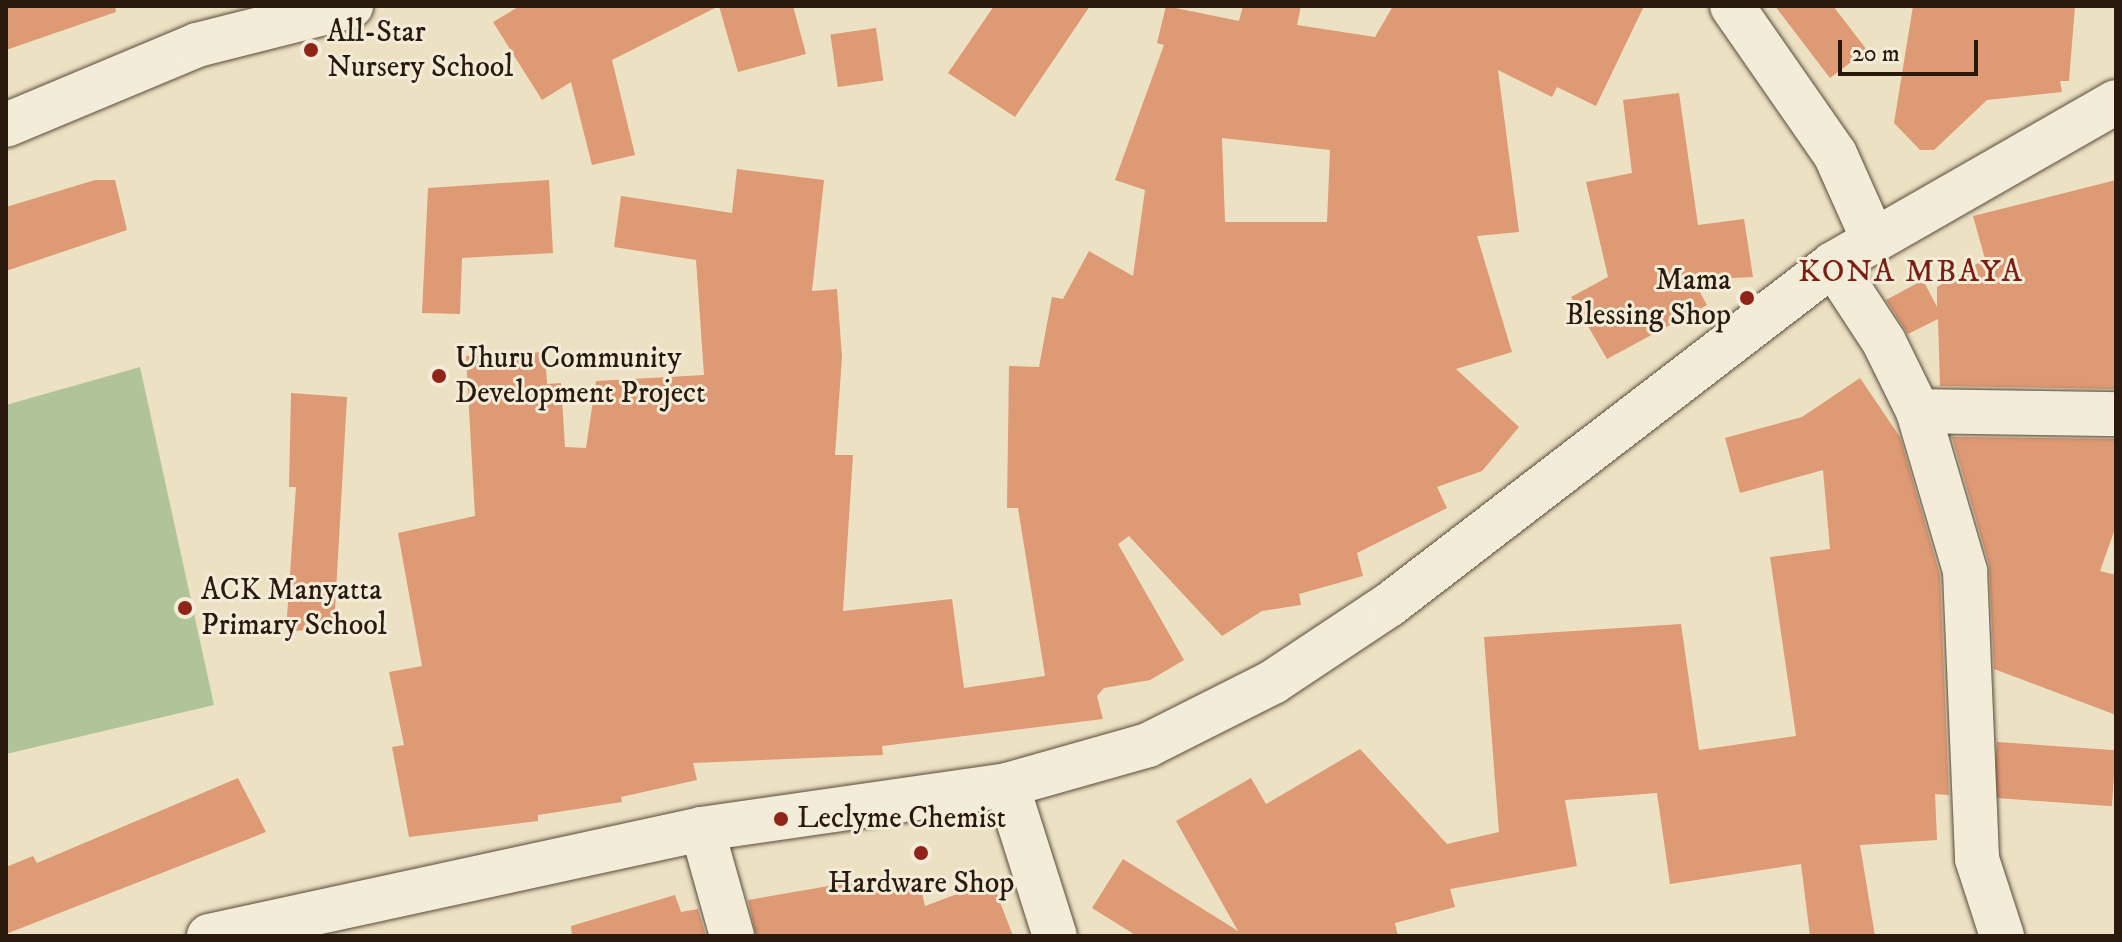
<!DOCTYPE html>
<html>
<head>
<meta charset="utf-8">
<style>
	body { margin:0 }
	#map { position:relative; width:2122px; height:942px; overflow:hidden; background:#ece1c3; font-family:"IM FELL DW Pica",serif }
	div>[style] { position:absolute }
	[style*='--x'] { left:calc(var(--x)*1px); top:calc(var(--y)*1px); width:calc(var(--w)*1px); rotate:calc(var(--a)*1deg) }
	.green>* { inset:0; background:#b1c499 }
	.building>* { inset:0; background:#de9975; transform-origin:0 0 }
	.roads { filter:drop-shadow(0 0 2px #5a4c3b) drop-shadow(0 0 2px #5a4c3b) }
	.minor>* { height:44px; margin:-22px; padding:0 22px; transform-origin:22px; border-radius:22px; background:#f3ecd8 }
	.dots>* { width:22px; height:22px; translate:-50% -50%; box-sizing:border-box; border:4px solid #f3ecd8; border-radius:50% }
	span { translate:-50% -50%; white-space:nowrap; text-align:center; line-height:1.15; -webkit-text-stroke:6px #f3ecd8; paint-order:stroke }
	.poi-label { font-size:30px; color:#2a1a0e }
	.left { translate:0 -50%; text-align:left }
	.right { translate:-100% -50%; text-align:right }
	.neighbourhood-label { font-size:32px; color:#7a1f14; letter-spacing:2px }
	.frame { position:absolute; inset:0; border:8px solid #2a1a0e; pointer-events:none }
	.scale { position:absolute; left:1838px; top:40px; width:140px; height:36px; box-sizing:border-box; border:4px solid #2a1a0e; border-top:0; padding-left:10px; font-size:24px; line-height:28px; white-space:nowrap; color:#2a1a0e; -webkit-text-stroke:6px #f3ecd8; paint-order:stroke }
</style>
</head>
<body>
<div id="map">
	<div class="green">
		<i style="clip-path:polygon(140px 367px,214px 705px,6px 754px,6px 405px)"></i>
	</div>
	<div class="building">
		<i style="clip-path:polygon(6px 6px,115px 6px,116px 12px,6px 50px)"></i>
		<i style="clip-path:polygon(520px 6px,793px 6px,806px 54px,738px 72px,719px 6px,612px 60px,635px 155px,592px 165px,571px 82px,542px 100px,493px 22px)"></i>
		<i style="clip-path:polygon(994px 6px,1090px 6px,1015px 117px,948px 73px)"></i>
		<i style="clip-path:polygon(evenodd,1166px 6px,1239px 21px,1243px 6px,1301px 6px,1297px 25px,1375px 37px,1393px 6px,1644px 6px,1596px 106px,1557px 87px,1552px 97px,1498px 70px,1519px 232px,1477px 236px,1512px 352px,1456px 369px,1519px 427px,1482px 471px,1437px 487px,1447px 508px,1357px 553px,1363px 576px,1299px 594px,1301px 605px,1262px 611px,1222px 636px,1129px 536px,1118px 544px,1184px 660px,1150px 680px,1104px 688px,1097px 696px,1103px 719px,882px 746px,883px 755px,693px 763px,697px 780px,621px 797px,622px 802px,538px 815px,538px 821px,409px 837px,392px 747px,404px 745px,389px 672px,422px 666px,398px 533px,475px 516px,466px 356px,545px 352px,547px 384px,561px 383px,565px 447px,586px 448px,596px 381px,704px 375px,696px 260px,614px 247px,621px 196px,732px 213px,737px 169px,824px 180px,812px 291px,837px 289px,842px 357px,835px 455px,853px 455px,843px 611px,952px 599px,964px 688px,1045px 676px,1018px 508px,1007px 508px,1009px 366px,1039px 367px,1052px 297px,1063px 299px,1089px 251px,1133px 276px,1145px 190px,1115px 180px,1164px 45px,1157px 43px,1166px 6px,1222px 138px,1330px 150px,1327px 222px,1225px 222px,1222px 138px)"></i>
		<i style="clip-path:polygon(1775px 6px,1833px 6px,1867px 50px,1830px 78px)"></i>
		<i style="clip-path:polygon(1913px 6px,2075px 6px,2069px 81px,2060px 81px,2062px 92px,1987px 100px,1934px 150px,1920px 150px,1894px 123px)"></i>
		<i style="left:876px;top:28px;width:53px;height:46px;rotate:82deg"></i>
		<i style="clip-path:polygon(1679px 93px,1698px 225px,1744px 219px,1753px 277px,1693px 280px,1707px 305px,1607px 359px,1571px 297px,1608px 277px,1586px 182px,1632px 173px,1623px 100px)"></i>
		<i style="clip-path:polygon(95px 180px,115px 180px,127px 230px,6px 271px,6px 207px)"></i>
		<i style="clip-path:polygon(549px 180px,553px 253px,462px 258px,460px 314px,422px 313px,428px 188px)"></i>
		<i style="clip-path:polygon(2116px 180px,2116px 389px,1940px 386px,1938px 319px,1908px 334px,1886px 300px,1923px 280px,1937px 307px,1937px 287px,1985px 259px,1973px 216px)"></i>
		<i style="clip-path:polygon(1860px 378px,1900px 437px,1940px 575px,1949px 795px,1935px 794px,1937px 840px,1860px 845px,1875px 936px,1810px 936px,1801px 864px,1670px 884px,1657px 793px,1565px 800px,1577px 866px,1450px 889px,1455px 907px,1395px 923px,1398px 936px,1137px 936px,1092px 908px,1123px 859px,1238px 931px,1176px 821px,1251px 778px,1266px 804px,1360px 749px,1447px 844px,1499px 832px,1484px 637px,1681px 624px,1699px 750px,1796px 736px,1770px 557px,1830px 549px,1823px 470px,1740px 493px,1725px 438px,1802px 417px)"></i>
		<i style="clip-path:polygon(291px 393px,347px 397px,334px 627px,286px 632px,296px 487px,289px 487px)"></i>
		<i style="clip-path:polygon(1952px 437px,2116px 439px,2116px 526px,2100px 571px,2116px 575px,2116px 715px,1994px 669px,1989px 564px)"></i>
		<i style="left:1997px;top:742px;width:119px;height:56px;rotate:4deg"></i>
		<i style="clip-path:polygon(238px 778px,266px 832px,6px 934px,6px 867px,33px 856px,37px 863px)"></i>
		<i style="clip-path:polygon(869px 879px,871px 891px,919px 880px,925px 906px,992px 881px,1013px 936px,756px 936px,748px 900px)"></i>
		<i style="clip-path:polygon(675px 895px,681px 912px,698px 909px,706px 936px,572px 936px,571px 926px)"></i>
	</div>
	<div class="roads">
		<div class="minor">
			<i style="--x:1732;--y:6;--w:180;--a:55.2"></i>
			<i style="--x:1835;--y:154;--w:95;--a:65.9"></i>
			<i style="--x:6;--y:125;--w:207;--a:-22.7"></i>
			<i style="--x:197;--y:45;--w:159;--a:-14.2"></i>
			<i style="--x:1833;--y:264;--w:93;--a:56.8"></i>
			<i style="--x:1884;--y:342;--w:77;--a:63.8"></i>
			<i style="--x:1918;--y:411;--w:198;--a:0.9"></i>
			<i style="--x:1918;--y:411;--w:167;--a:73.6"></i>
			<i style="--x:1965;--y:571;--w:288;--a:87.6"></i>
			<i style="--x:1977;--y:859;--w:81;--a:72"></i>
			<i style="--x:1007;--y:785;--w:158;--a:72.4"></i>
			<i style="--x:702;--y:829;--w:111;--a:74.3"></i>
			<i style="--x:209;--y:936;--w:504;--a:-12.25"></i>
			<i style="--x:702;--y:829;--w:308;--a:-8.2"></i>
			<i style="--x:1007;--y:785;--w:147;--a:-15.8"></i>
			<i style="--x:1148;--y:745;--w:140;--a:-26.7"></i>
			<i style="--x:1273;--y:682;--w:139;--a:-33.6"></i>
			<i style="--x:1389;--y:605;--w:560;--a:-37.52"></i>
			<i style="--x:1833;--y:264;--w:326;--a:-29.8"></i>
		</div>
	</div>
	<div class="dots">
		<i style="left:311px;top:50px;background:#8f2418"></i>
		<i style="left:1747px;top:298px;background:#8f2418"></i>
		<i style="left:439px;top:376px;background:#8f2418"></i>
		<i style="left:185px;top:608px;background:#8f2418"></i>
		<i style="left:781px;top:819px;background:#8f2418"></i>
		<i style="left:921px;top:853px;background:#8f2418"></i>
	</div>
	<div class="poi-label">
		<span class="left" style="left:327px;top:50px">All-Star<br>Nursery School</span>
		<span class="right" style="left:1731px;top:298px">Mama<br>Blessing Shop</span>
		<span class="left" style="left:455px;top:376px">Uhuru Community<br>Development Project</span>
		<span class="left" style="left:201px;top:608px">ACK Manyatta<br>Primary School</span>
		<span class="left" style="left:797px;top:819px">Leclyme Chemist</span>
		<span style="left:921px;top:884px">Hardware Shop</span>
	</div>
	<div class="neighbourhood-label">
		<span style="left:1911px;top:272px">KONA MBAYA</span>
	</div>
	<div class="frame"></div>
	<div class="scale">20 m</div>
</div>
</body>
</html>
